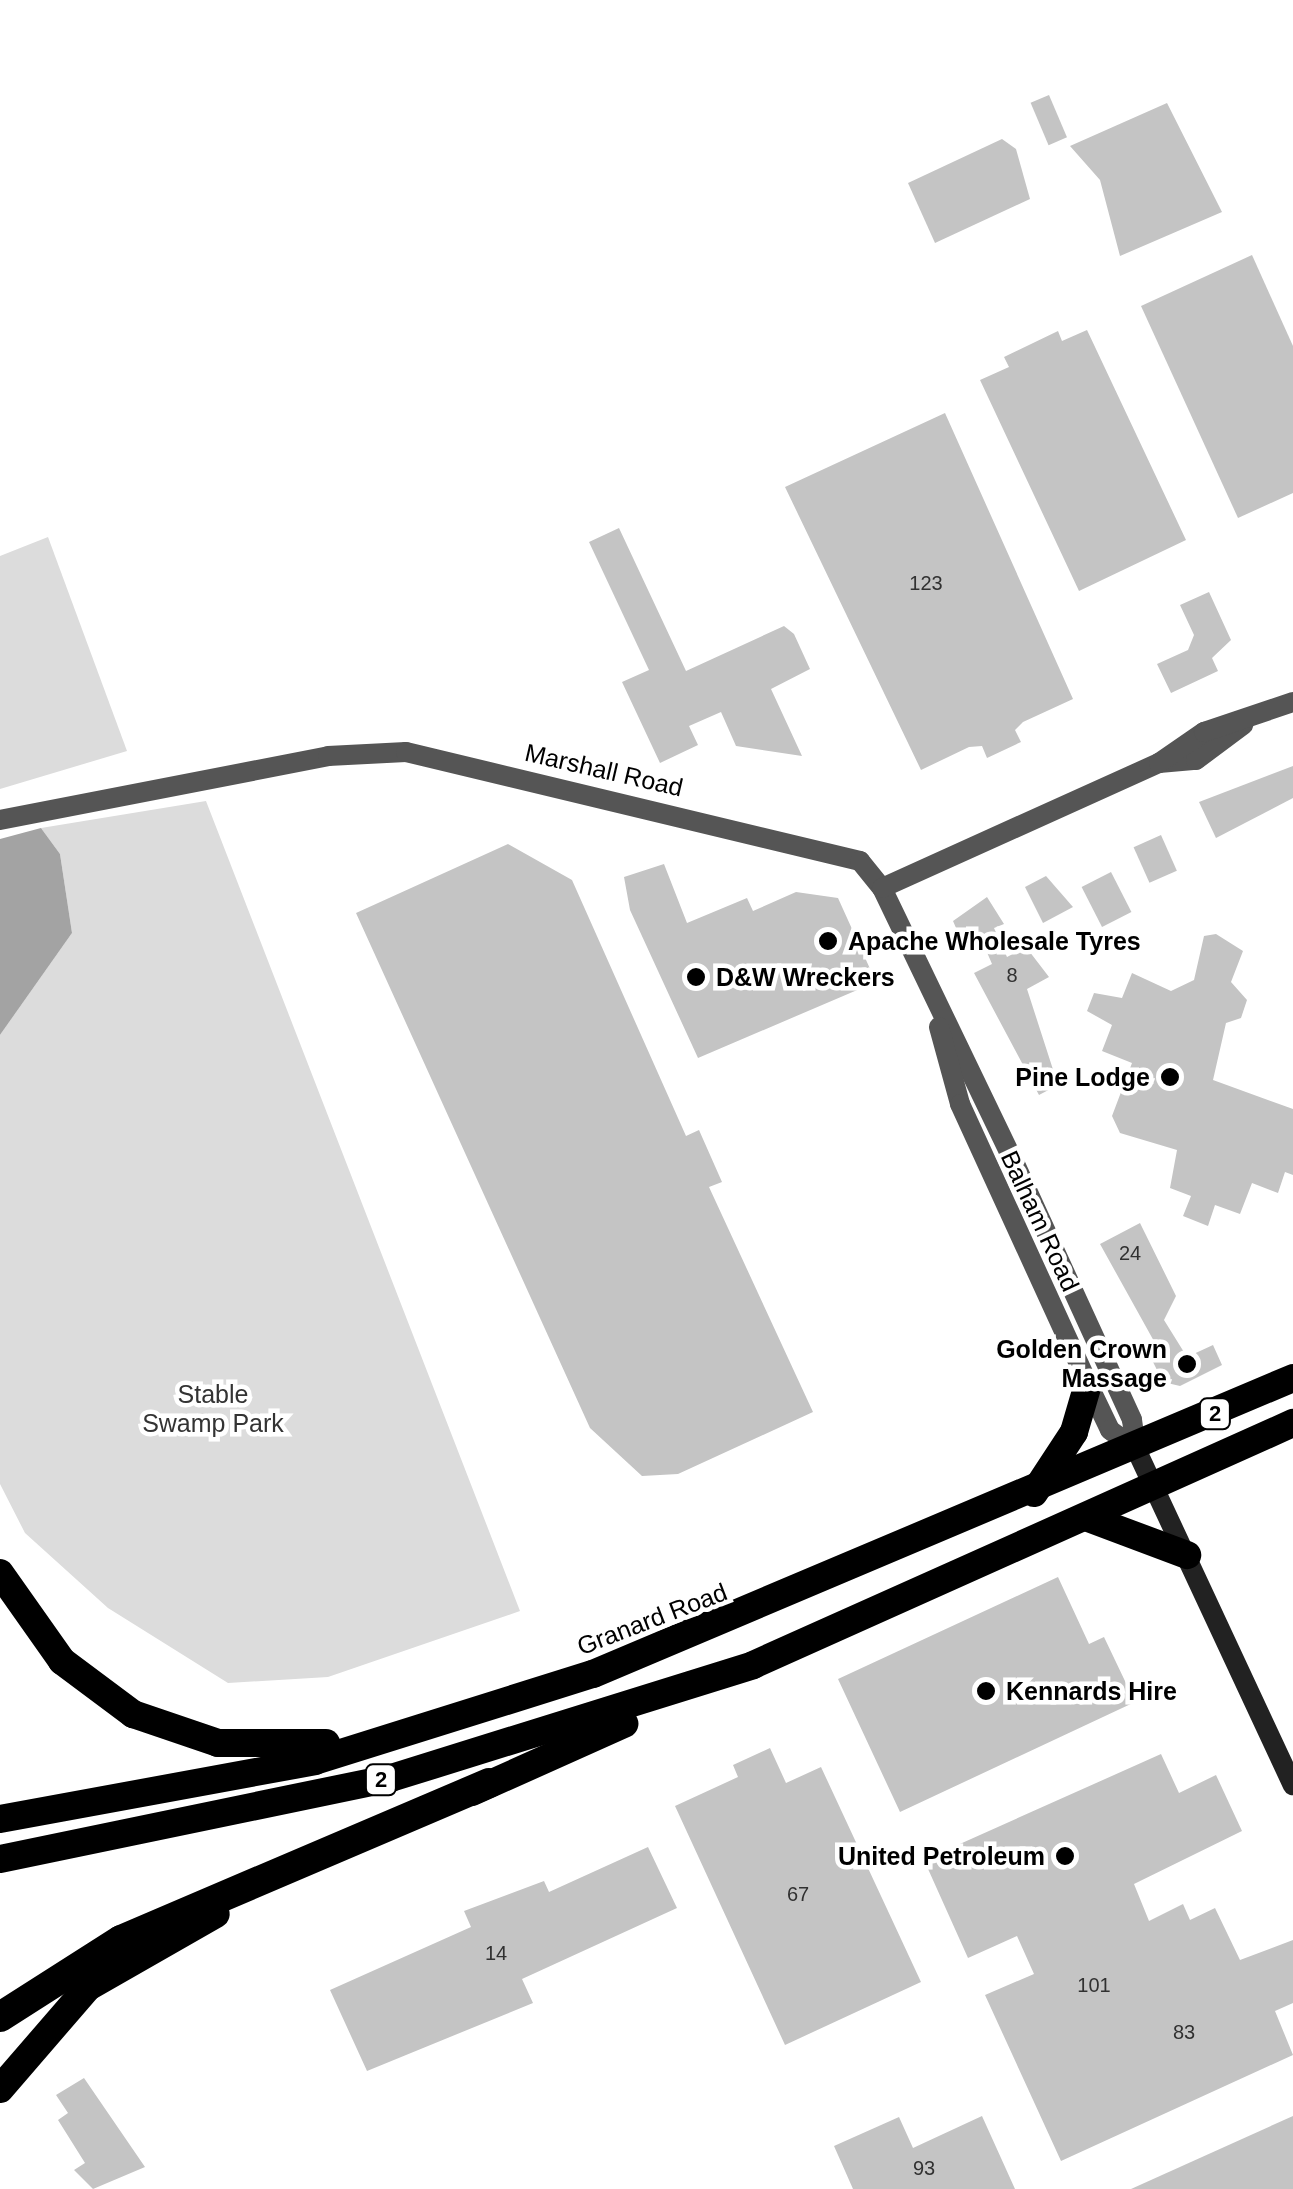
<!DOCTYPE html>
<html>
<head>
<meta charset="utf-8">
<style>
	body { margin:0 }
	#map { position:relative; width:1293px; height:2189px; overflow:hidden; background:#fff; font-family:Arial,sans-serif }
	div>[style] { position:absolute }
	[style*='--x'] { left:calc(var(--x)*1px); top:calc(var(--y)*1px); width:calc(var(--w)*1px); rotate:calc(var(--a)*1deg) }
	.green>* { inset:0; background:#dcdcdc }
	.water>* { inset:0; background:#a3a3a3 }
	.building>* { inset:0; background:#c4c4c4; transform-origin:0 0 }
	.tertiary>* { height:20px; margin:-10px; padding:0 10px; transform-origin:10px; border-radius:10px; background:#555 }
	.secondary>* { height:20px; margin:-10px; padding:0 10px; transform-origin:10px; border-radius:10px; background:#222 }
	.trunk>* { height:28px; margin:-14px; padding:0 14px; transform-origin:14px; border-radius:14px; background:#000 }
	.motorway>* { height:30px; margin:-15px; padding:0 15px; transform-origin:15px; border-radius:15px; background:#000 }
	.dots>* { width:28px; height:28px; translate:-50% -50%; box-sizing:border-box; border:5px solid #fff; border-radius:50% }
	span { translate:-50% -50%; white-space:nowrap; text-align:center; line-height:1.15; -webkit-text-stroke:9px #fff; paint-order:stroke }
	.number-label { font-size:20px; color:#313131 }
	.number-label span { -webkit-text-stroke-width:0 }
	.shield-label span { padding:2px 8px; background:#fff; border:2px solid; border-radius:8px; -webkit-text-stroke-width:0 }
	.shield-label { font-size:22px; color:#000; font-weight:700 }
	.street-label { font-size:25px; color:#000 }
	.poi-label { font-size:25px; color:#000; font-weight:700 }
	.left { translate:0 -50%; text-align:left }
	.right { translate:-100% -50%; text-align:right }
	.park-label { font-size:25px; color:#333 }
</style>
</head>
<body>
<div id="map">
	<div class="green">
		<i style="clip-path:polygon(48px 537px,127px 751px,0 789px,0 556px)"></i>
		<i style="clip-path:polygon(206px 801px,520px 1611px,328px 1677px,228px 1683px,108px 1608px,25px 1533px,0 1484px,0 1035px,72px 933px,60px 854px,41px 828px)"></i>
	</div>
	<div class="water">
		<i style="clip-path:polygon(41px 828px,60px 854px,72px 933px,0 1035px,0 839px)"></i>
	</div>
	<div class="building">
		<i style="left:1049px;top:95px;width:46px;height:20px;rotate:67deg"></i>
		<i style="clip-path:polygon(1167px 103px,1222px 212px,1120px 256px,1100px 180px,1070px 146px)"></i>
		<i style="clip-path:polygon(1002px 139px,1016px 149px,1030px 199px,935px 243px,908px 183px)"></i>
		<i style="clip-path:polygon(1252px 255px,1293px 346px,1293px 493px,1238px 518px,1141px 306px)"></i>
		<i style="clip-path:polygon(1087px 330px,1186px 540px,1079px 591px,980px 380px,1009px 367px,1004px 357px,1058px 331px,1062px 341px)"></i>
		<i style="clip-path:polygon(945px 413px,1073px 699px,1023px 722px,1015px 730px,1021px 742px,987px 758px,982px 746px,969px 747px,921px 770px,785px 487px)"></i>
		<i style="clip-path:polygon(619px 528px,686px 671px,784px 626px,794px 634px,810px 669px,771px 689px,802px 756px,736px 746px,721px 712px,689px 726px,698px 745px,660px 763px,622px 682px,649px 670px,589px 542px)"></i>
		<i style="clip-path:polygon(1209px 592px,1231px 640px,1212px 658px,1218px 671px,1171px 693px,1157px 664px,1188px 650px,1194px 635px,1180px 605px)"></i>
		<i style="clip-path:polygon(1293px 766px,1293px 798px,1216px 838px,1199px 802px)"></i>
		<i style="left:1161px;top:835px;width:39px;height:30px;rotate:66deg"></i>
		<i style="clip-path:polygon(508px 844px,572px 880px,686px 1136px,699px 1130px,722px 1182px,709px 1187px,813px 1412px,678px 1474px,642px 1476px,590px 1428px,356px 913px)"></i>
		<i style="clip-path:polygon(664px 864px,687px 923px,747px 898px,753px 911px,796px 892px,838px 898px,876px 982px,698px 1058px,630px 910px,624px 877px)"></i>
		<i style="left:1111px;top:872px;width:45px;height:33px;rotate:63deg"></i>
		<i style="clip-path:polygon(1046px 876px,1073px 907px,1043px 923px,1025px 887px)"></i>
		<i style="clip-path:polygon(987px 897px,1004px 924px,994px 928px,1007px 957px,1026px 947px,1049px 977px,1027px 989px,1058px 1085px,1039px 1095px,974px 973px,992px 964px,980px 936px,963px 944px,953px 921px)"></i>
		<i style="clip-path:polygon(1216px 934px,1243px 951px,1231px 982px,1247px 1000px,1241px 1018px,1226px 1023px,1213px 1080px,1293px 1109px,1293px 1175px,1285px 1172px,1278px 1193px,1252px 1183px,1240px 1214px,1215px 1205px,1208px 1226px,1183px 1216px,1191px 1196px,1170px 1188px,1177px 1150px,1120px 1133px,1112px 1116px,1132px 1063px,1102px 1051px,1112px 1025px,1087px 1011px,1094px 993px,1122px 998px,1132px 973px,1171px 991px,1194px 980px,1204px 936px)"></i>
		<i style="clip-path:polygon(1140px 1223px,1176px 1296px,1164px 1320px,1187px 1357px,1213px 1345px,1222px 1365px,1180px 1386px,1163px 1382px,1153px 1362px,1160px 1352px,1100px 1244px)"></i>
		<i style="clip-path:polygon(1058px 1577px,1089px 1644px,1104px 1637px,1135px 1702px,900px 1812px,838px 1679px)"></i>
		<i style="clip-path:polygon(770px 1748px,786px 1783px,821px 1767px,921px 1982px,785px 2045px,675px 1806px,738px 1777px,733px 1765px)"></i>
		<i style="clip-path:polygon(1161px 1754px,1179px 1793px,1216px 1775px,1242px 1831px,1134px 1884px,1149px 1921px,1183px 1904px,1190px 1920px,1215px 1908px,1240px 1960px,1293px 1940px,1293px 2003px,1275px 2011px,1293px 2055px,1061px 2161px,985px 1995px,1034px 1974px,1017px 1936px,968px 1958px,924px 1860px)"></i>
		<i style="clip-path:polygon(648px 1847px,677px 1908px,522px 1979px,533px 2003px,367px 2071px,330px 1990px,471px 1927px,464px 1911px,544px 1881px,549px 1892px)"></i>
		<i style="clip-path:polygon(84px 2078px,145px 2167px,93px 2189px,74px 2170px,85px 2163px,58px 2120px,68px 2113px,56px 2095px)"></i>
		<i style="clip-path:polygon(982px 2116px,1015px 2189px,853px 2189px,834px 2146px,899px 2117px,913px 2148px)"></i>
		<i style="clip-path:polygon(1293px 2116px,1293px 2189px,1131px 2189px)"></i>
	</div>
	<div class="tertiary">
		<i style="--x:1159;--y:763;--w:37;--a:-5"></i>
		<i style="--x:1196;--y:760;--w:59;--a:-36.7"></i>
		<i style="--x:0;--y:820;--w:334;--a:-11"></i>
		<i style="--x:328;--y:756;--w:78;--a:-2.9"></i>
		<i style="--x:406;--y:752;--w:467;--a:13.5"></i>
		<i style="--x:860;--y:861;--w:35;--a:51"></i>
		<i style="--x:882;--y:888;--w:306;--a:64.3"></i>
		<i style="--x:1015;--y:1164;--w:281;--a:65.4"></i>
		<i style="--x:1132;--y:1420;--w:29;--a:82"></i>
		<i style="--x:882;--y:888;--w:304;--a:-24.3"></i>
		<i style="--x:1159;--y:763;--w:55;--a:-34.6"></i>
		<i style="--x:1204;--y:732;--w:94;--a:-18.6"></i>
		<i style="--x:939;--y:1027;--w:80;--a:74.7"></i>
		<i style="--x:960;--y:1104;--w:308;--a:65.4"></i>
		<i style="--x:1088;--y:1384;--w:51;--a:64.4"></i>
		<i style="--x:1110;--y:1430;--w:32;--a:36"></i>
	</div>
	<div class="secondary">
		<i style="--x:1136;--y:1449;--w:371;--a:65"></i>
	</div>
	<div class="trunk">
		<i style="--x:1034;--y:1493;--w:73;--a:-56.7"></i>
		<i style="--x:1074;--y:1432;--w:50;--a:-73.7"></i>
		<i style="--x:1088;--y:1518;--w:106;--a:20.5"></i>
		<i style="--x:0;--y:1573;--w:108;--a:54.8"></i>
		<i style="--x:62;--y:1661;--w:89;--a:36.7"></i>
		<i style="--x:133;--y:1714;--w:90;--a:18.8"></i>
		<i style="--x:218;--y:1743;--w:108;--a:0"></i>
		<i style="--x:472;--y:1792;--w:167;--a:-24.1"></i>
		<i style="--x:0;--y:1819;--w:320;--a:-10.4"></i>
		<i style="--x:315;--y:1761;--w:291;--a:-17.4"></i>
		<i style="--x:593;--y:1674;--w:760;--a:-22.92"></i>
		<i style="--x:0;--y:1859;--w:399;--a:-11.7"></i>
		<i style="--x:391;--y:1778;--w:379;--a:-17.3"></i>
		<i style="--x:753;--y:1665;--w:592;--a:-24.14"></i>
		<i style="--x:0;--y:2089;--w:135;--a:-49.2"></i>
		<i style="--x:88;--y:1987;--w:147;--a:-29.7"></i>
	</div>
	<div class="motorway">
		<i style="--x:0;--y:2017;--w:143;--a:-32.5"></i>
		<i style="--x:121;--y:1940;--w:400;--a:-23.1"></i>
	</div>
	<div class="dots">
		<i style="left:828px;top:941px;background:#000"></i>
		<i style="left:696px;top:977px;background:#000"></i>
		<i style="left:1170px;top:1077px;background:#000"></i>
		<i style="left:1187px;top:1364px;background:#000"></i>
		<i style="left:986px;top:1691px;background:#000"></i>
		<i style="left:1065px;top:1856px;background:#000"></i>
	</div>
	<div class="number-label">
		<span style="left:926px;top:583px">123</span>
		<span style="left:1012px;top:975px">8</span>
		<span style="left:1130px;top:1253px">24</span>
		<span style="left:798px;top:1894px">67</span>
		<span style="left:496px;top:1953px">14</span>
		<span style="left:1094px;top:1985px">101</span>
		<span style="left:1184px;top:2032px">83</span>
		<span style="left:924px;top:2168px">93</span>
	</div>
	<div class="shield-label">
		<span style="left:1215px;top:1414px">2</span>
		<span style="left:381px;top:1780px">2</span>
	</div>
	<div class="street-label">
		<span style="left:604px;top:770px;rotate:13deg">Marshall Road</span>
		<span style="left:1040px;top:1221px;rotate:65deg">Balham Road</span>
		<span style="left:652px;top:1619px;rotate:-21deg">Granard Road</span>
	</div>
	<div class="poi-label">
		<span class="left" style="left:848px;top:941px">Apache Wholesale Tyres</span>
		<span class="left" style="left:716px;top:977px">D&amp;W Wreckers</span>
		<span class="right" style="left:1150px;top:1077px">Pine Lodge</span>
		<span class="right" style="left:1167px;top:1364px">Golden Crown<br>Massage</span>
		<span class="left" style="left:1006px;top:1691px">Kennards Hire</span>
		<span class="right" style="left:1045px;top:1856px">United Petroleum</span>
	</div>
	<div class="park-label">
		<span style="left:213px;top:1409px">Stable<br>Swamp Park</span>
	</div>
</div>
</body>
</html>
